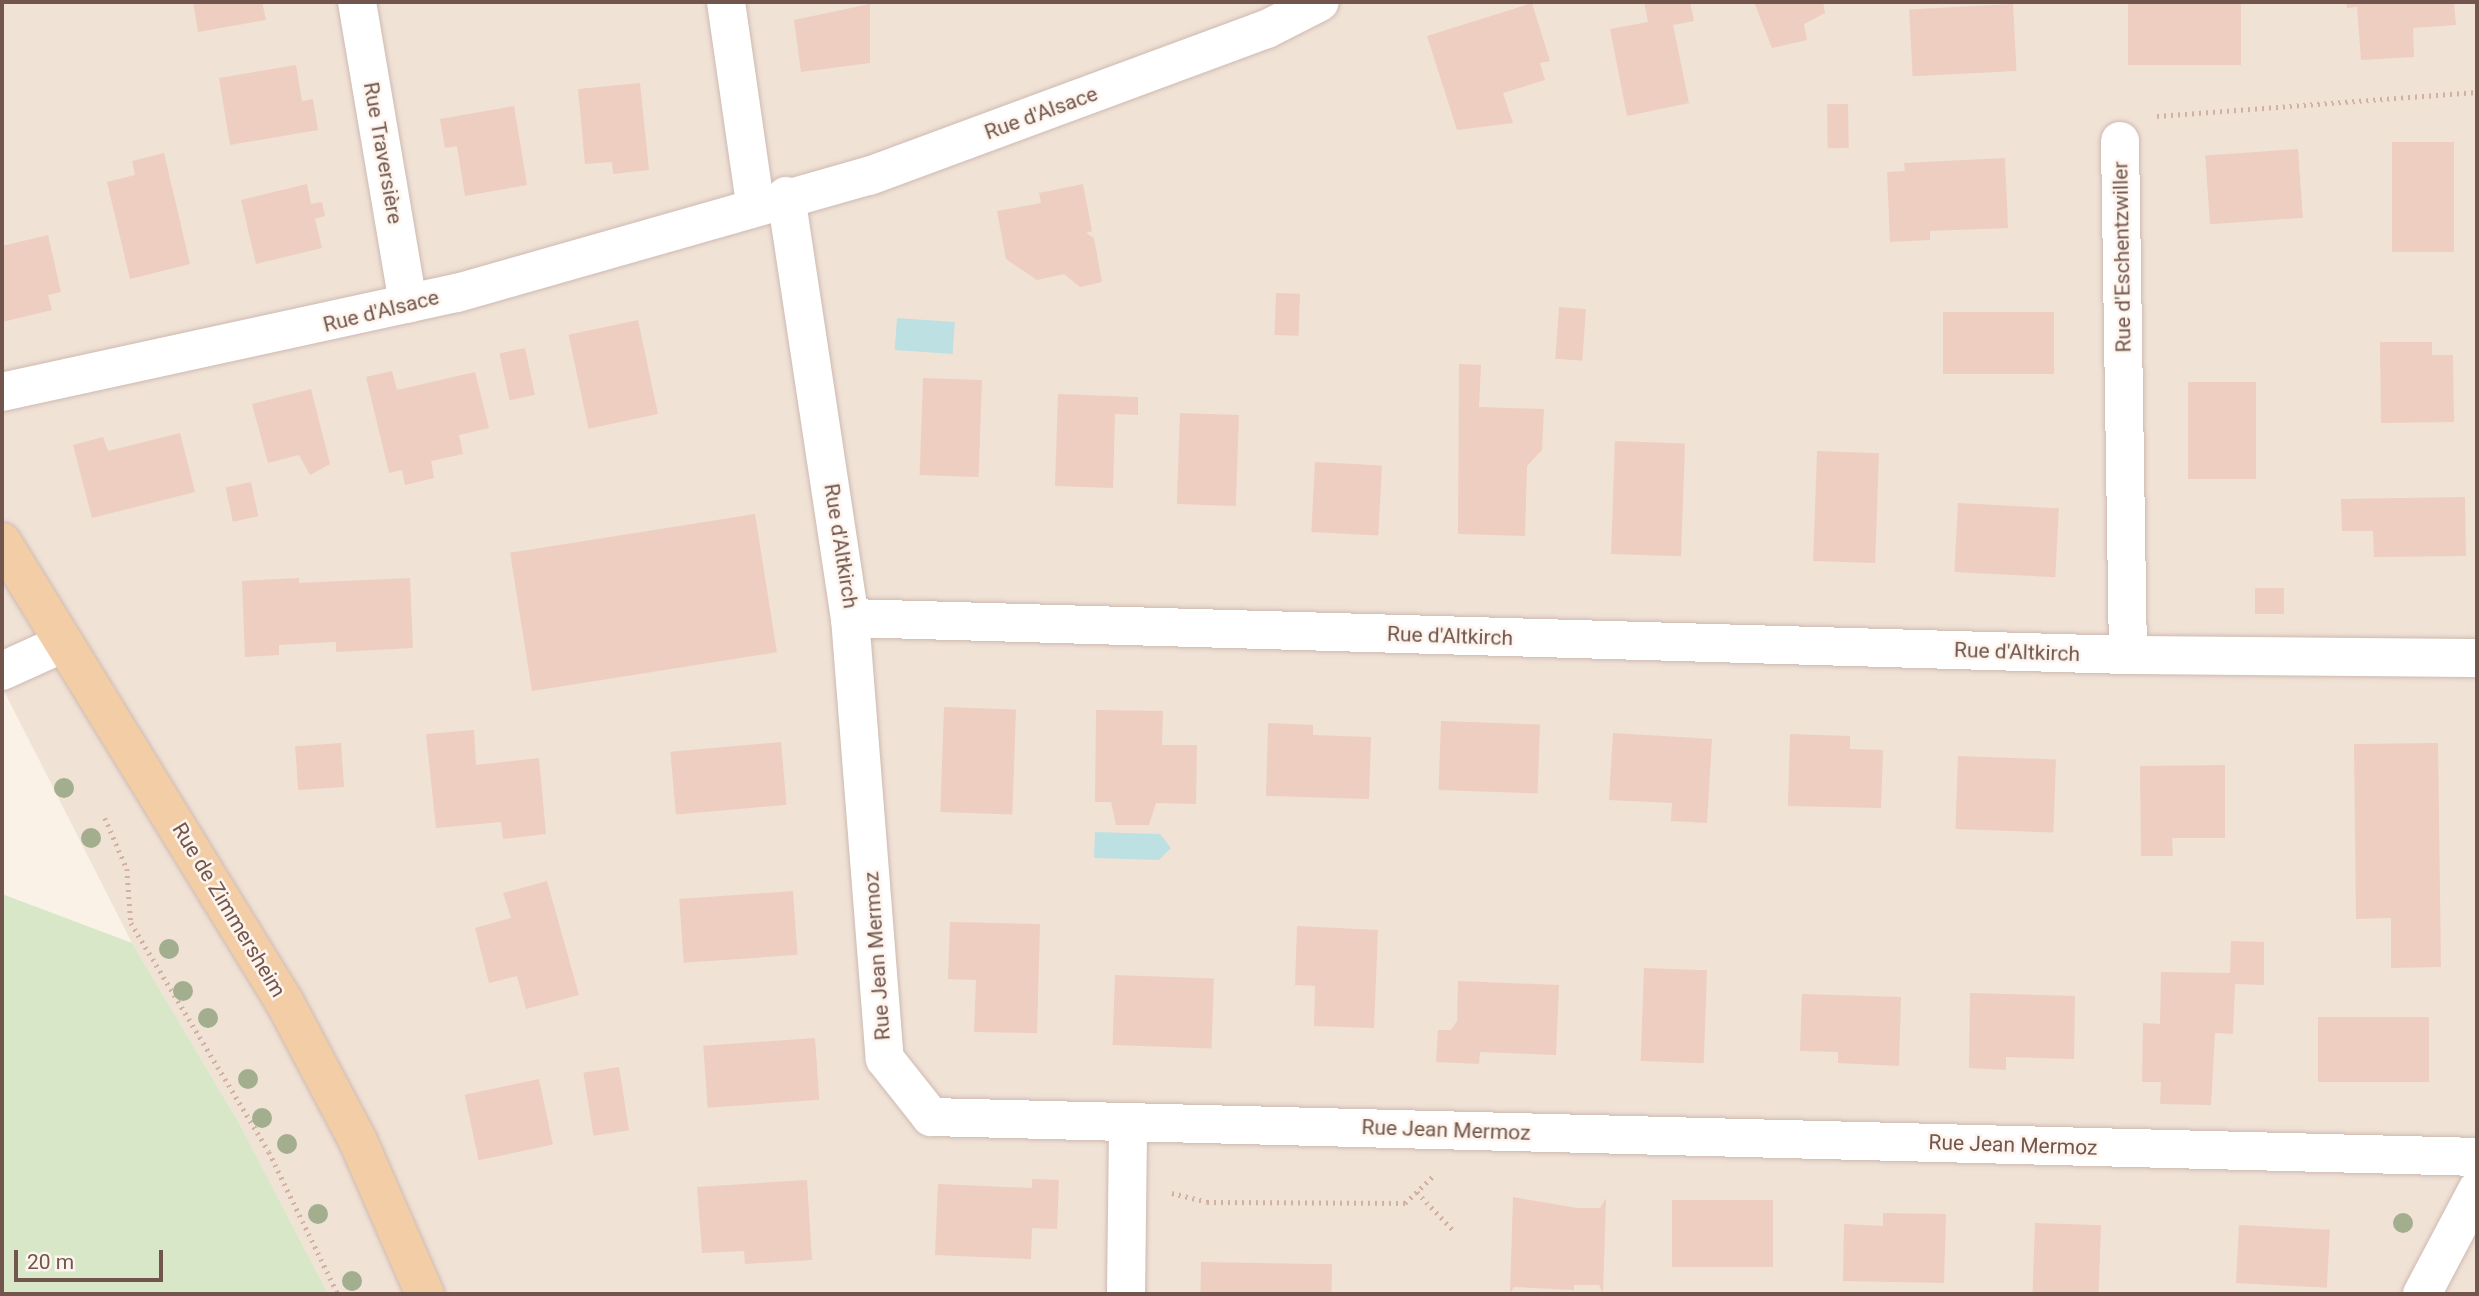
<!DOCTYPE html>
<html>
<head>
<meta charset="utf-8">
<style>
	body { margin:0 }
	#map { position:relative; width:2479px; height:1296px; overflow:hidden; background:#faf1e7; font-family:Roboto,sans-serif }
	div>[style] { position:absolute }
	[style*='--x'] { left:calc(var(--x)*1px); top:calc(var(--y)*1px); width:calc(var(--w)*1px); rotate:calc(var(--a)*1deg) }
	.residential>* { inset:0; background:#f1e2d6 }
	.green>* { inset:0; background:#d7e7c7 }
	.water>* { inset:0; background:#bde1e2; transform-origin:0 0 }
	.building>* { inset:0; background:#edcec1; transform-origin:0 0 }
	.path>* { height:4.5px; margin-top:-2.25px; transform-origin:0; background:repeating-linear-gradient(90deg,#d2b1a4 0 2px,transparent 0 7px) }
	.roads { filter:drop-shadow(0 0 2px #cdbab1) drop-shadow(0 0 2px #cdbab1) }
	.minor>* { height:38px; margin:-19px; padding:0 19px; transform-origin:19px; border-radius:19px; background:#fff }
	.major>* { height:38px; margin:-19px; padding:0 19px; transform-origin:19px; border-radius:19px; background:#f3cda6 }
	.trees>* { width:20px; height:20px; margin:-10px; border-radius:50%; background:#a3ae8f }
	span { translate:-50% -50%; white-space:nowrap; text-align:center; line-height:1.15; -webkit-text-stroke:5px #fdf5ed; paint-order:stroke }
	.street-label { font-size:21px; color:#72564e }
	.frame { position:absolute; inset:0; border:4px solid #72564e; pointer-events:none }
	.scale { position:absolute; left:14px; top:1250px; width:149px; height:32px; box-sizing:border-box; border:4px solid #72564e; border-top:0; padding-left:9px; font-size:21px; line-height:24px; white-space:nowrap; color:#72564e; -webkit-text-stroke:5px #fdf5ed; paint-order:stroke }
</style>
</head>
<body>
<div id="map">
	<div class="residential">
		<i style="clip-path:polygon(2px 2px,2477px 2px,2477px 1294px,328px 1294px,239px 1123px,132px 943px,2px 687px)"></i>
	</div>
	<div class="green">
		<i style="clip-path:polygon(2px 894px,132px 943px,239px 1123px,328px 1294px,2px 1294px)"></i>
	</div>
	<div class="water">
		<i style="left:897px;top:318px;width:58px;height:32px;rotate:4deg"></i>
		<i style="clip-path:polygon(1095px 832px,1160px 834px,1171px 848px,1159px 860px,1094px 858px)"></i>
	</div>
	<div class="building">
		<i style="clip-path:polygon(193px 2px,262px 2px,266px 20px,198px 32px)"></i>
		<i style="clip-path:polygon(1644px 2px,1690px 2px,1694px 21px,1673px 25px,1689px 103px,1627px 116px,1610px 29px,1648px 22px)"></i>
		<i style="clip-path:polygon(1754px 2px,1823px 2px,1825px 13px,1804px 24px,1807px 40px,1772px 48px)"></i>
		<i style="left:2128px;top:2px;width:113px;height:63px"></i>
		<i style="clip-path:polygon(2346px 2px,2454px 2px,2456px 25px,2413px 28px,2414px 57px,2361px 60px,2357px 7px,2347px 8px)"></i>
		<i style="clip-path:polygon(1532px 3px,1550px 61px,1540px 63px,1545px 80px,1503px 93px,1513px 123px,1457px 130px,1427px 36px)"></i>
		<i style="clip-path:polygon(870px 4px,870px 63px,801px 72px,794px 20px)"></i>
		<i style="left:2013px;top:4px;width:67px;height:104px;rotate:87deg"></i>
		<i style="clip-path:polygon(296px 65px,302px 101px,313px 99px,318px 130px,230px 145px,219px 78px)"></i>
		<i style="clip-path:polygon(640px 83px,649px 170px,613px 174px,612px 162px,585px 164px,578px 89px)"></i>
		<i style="left:1848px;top:104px;width:44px;height:21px;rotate:89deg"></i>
		<i style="clip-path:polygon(514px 106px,527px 185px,465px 196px,457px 146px,445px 148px,440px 119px)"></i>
		<i style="left:2392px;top:142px;width:62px;height:110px"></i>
		<i style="left:2298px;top:149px;width:69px;height:93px;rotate:86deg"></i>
		<i style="clip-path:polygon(164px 153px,190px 264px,130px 279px,107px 182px,135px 175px,132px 161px)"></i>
		<i style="clip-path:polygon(2005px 158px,2008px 228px,1930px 231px,1930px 240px,1890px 242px,1887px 172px,1905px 171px,1904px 163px)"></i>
		<i style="clip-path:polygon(307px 184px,311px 204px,322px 202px,325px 216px,315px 219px,322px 248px,256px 264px,241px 200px)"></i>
		<i style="clip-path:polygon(1083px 184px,1092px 231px,1086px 233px,1094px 238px,1102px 282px,1080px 287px,1064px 274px,1037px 280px,1006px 259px,997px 211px,1041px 203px,1039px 193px)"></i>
		<i style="clip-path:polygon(48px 235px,61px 292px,48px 295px,52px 310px,2px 322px,2px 246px)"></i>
		<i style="left:1276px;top:293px;width:24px;height:42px;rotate:2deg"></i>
		<i style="left:1559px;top:307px;width:27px;height:52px;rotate:4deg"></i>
		<i style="left:1943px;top:312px;width:111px;height:62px"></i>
		<i style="left:638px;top:320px;width:96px;height:71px;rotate:78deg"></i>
		<i style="clip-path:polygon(2380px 342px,2432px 342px,2432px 355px,2453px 355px,2454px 422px,2381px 423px)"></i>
		<i style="left:525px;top:348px;width:48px;height:26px;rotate:78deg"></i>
		<i style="clip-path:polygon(1459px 364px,1481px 365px,1479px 407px,1544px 409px,1542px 450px,1527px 466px,1525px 536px,1458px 534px)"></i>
		<i style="clip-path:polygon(392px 371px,397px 390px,475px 372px,489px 428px,459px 435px,463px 454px,431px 461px,434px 478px,405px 485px,402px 470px,389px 473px,366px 377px)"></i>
		<i style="left:923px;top:378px;width:59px;height:97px;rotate:2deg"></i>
		<i style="left:2188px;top:382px;width:68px;height:97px"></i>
		<i style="clip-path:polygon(311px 389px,330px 464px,310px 475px,299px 455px,268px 463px,252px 404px)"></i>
		<i style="clip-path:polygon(1058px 394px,1138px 397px,1138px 415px,1115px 414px,1113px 488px,1055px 486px)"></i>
		<i style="left:1180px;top:413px;width:59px;height:91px;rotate:2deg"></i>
		<i style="clip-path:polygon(180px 433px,195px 492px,92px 518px,73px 445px,103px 437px,108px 451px)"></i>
		<i style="left:1615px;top:441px;width:70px;height:113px;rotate:2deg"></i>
		<i style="left:1817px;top:451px;width:62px;height:110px;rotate:2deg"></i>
		<i style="left:1315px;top:462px;width:67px;height:70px;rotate:3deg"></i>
		<i style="left:251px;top:482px;width:35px;height:26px;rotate:78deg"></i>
		<i style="clip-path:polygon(2465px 497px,2466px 556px,2374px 557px,2373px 531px,2342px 531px,2341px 499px)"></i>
		<i style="left:1958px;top:503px;width:101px;height:69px;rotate:3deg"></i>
		<i style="left:755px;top:514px;width:140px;height:248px;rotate:81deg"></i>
		<i style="clip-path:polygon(299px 578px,299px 583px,410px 578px,413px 648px,336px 652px,336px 642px,279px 645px,279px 655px,245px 657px,242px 581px)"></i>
		<i style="left:2255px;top:588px;width:29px;height:26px"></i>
		<i style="left:944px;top:707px;width:72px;height:105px;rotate:2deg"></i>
		<i style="clip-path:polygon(1096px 710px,1163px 711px,1162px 745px,1197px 745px,1196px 804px,1156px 803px,1149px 825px,1116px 825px,1111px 802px,1095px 802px)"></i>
		<i style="left:1441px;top:721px;width:99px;height:69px;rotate:2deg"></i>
		<i style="clip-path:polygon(1268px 723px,1313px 725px,1313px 735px,1371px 737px,1369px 799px,1266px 796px)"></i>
		<i style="clip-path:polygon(474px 730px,476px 765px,539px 758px,546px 834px,503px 839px,501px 822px,436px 828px,426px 734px)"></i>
		<i style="clip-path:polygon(1613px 733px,1712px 739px,1707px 823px,1671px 821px,1672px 803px,1609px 800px)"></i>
		<i style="clip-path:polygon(1790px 734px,1850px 736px,1850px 749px,1883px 750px,1881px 808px,1788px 806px)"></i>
		<i style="left:781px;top:742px;width:63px;height:111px;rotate:85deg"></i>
		<i style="left:341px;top:743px;width:44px;height:46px;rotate:86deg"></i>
		<i style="clip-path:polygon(2438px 743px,2441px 967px,2391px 968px,2391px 918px,2356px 919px,2354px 744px)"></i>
		<i style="left:1958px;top:756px;width:98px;height:73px;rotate:2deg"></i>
		<i style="clip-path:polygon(2225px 765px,2225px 838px,2172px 838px,2173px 856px,2141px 856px,2140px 766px)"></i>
		<i style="clip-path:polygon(547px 881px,579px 995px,526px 1009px,517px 976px,489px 983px,475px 928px,511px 918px,503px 893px)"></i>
		<i style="left:793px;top:891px;width:64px;height:114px;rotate:86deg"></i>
		<i style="clip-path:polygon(950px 922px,1040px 924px,1037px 1033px,974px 1032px,976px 980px,948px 979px)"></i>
		<i style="clip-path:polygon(1297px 926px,1378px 930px,1374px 1028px,1314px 1026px,1315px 986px,1295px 985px)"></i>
		<i style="clip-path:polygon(2231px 941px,2264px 942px,2264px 985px,2235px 984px,2233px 1034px,2215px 1033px,2211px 1105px,2160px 1104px,2161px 1082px,2142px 1082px,2143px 1023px,2160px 1024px,2161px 972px,2230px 973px)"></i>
		<i style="left:1644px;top:968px;width:63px;height:93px;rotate:2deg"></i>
		<i style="left:1115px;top:975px;width:99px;height:70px;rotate:2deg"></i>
		<i style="clip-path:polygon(1458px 981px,1559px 985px,1556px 1055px,1480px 1052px,1479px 1064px,1436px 1062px,1438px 1030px,1451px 1030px,1457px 1021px)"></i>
		<i style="clip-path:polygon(1970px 993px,2075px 996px,2074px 1059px,2006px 1057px,2006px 1070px,1969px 1068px)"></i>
		<i style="clip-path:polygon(1802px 994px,1901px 997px,1899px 1066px,1838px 1063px,1838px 1052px,1800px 1051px)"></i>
		<i style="left:2318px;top:1017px;width:111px;height:65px"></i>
		<i style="left:815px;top:1038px;width:62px;height:112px;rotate:86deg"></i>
		<i style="left:619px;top:1067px;width:64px;height:36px;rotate:81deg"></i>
		<i style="left:539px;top:1079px;width:67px;height:76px;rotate:78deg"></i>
		<i style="clip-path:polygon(1032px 1179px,1059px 1180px,1057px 1229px,1032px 1228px,1031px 1259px,935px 1255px,938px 1184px,1032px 1188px)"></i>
		<i style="clip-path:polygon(807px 1180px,812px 1260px,745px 1264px,744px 1251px,702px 1253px,697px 1187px)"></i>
		<i style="clip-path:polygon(1513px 1197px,1577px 1208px,1600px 1208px,1606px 1198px,1603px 1294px,1599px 1285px,1574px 1285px,1574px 1290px,1514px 1287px,1510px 1293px)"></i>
		<i style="left:1672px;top:1200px;width:101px;height:67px"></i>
		<i style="clip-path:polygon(1883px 1213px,1946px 1214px,1944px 1283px,1843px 1281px,1844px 1224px,1883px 1226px)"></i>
		<i style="left:2035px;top:1223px;width:66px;height:71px;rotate:2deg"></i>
		<i style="left:2239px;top:1225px;width:91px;height:58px;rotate:3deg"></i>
		<i style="left:1201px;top:1262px;width:131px;height:32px;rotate:1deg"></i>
	</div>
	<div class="path">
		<i style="--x:2157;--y:116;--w:321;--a:-4.3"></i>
		<i style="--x:105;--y:818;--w:56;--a:66.7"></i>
		<i style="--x:127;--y:869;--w:54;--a:85.8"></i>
		<i style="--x:131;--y:923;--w:267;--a:58.9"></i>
		<i style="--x:269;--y:1152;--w:158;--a:64.1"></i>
		<i style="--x:1417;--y:1192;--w:52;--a:46.5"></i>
		<i style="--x:1172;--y:1193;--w:36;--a:14"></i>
		<i style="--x:1207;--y:1202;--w:198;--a:0.3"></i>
		<i style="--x:1405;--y:1203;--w:39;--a:-44"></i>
	</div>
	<div class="roads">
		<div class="minor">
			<i style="--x:357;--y:2;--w:306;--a:80.4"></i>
			<i style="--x:726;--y:2;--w:204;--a:81.8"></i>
			<i style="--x:2120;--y:141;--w:514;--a:89.11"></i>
			<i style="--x:786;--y:196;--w:427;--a:81.4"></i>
			<i style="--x:850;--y:618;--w:1279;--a:1.66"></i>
			<i style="--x:2128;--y:655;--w:349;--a:0.5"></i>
			<i style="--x:2;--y:392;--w:466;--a:-12.3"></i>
			<i style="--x:457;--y:293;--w:428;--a:-15.9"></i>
			<i style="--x:869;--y:176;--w:424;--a:-20.3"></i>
			<i style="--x:1267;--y:29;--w:59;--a:-27"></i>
			<i style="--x:850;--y:618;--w:442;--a:85.5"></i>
			<i style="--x:885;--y:1059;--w:74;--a:51.6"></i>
			<i style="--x:931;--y:1117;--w:1547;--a:1.48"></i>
			<i style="--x:2;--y:671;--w:68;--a:-24.3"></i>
			<i style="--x:1126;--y:1294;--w:172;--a:-89.3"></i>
			<i style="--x:2422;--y:1294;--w:118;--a:-62.1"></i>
		</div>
		<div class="major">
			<i style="--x:2;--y:542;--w:541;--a:58.45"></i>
			<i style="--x:285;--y:1003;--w:156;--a:62.1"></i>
			<i style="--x:358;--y:1141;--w:167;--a:66.4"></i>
		</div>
	</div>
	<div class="trees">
		<i style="left:64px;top:788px"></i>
		<i style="left:91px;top:838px"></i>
		<i style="left:169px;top:949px"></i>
		<i style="left:183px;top:991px"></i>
		<i style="left:208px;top:1018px"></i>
		<i style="left:248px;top:1079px"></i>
		<i style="left:262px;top:1118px"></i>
		<i style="left:287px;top:1144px"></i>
		<i style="left:318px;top:1214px"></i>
		<i style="left:2403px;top:1223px"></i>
		<i style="left:352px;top:1281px"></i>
	</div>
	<div class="street-label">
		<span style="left:1041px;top:113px;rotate:-20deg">Rue d'Alsace</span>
		<span style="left:383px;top:153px;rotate:80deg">Rue Traversière</span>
		<span style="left:2122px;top:257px;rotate:-91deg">Rue d'Eschentzwiller</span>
		<span style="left:381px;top:311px;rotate:-14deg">Rue d'Alsace</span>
		<span style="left:841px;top:546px;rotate:81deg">Rue d'Altkirch</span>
		<span style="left:1450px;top:636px;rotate:2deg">Rue d'Altkirch</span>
		<span style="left:2017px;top:652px;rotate:2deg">Rue d'Altkirch</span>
		<span style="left:229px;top:910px;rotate:59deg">Rue de Zimmersheim</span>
		<span style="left:877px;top:956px;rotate:-94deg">Rue Jean Mermoz</span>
		<span style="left:1446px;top:1130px;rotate:2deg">Rue Jean Mermoz</span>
		<span style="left:2013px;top:1145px;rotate:2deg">Rue Jean Mermoz</span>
	</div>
	<div class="frame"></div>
	<div class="scale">20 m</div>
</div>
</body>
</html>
